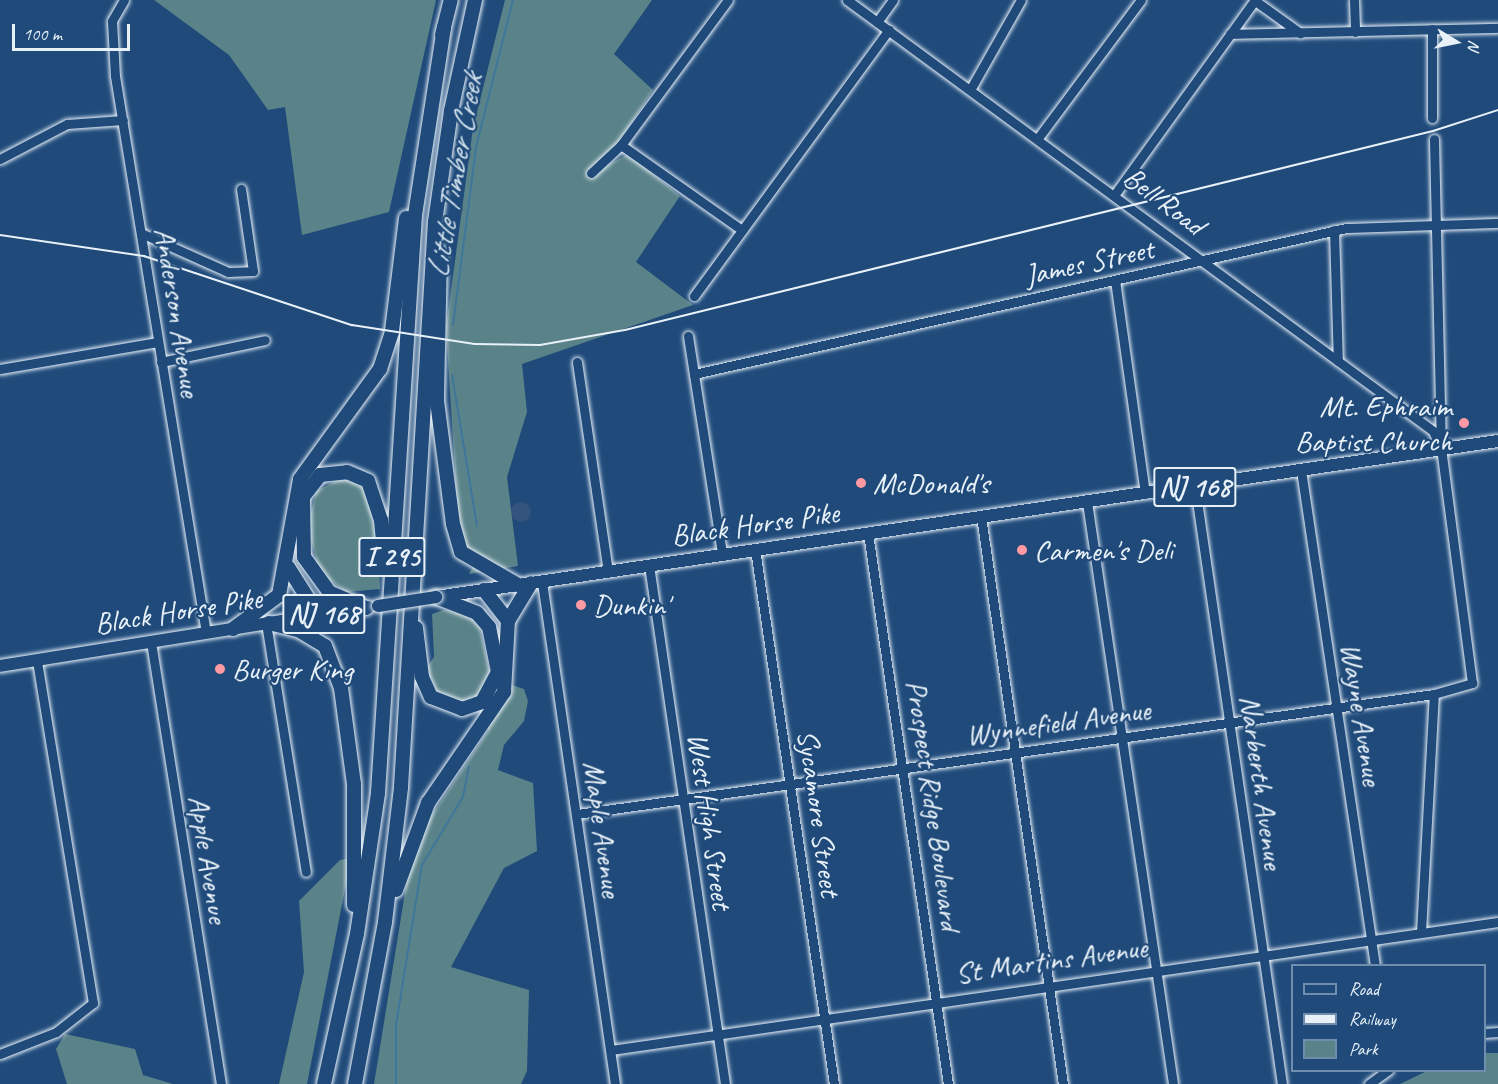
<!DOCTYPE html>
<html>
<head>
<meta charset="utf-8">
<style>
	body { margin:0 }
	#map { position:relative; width:1498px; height:1084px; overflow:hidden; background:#1f4a7a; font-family:Caveat,sans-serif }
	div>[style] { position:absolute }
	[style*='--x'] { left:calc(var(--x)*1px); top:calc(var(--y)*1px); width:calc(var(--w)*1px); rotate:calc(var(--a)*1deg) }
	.built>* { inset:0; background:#34547e }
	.round { border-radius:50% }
	.green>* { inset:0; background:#5a8289 }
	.stream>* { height:2px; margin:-1px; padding:0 1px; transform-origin:1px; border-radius:1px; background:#3f779a }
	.roads { filter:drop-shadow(0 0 2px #e8f1f8) drop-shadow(0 0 2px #e8f1f8) }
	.minor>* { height:9px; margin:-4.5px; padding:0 4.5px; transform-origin:4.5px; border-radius:4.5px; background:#1f4a7a }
	.major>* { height:12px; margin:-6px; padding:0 6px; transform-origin:6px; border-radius:6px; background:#1f4a7a }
	.highway>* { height:14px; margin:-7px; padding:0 7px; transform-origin:7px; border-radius:7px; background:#1f4a7a }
	.rail>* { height:2px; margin:-1px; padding:0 1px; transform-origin:1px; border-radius:1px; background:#e8f1f8 }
	.bridges { filter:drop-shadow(0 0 2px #e8f1f8) drop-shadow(0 0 2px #e8f1f8) }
	.major-bridge>* { height:12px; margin:-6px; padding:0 6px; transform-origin:6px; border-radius:6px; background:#1f4a7a }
	.dots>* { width:16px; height:16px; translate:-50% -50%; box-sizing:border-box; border:3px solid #1f4a7a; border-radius:50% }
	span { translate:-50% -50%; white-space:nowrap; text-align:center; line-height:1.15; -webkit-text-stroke:4.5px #1f4a7a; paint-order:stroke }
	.shield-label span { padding:2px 4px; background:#1f4a7a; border:2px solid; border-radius:4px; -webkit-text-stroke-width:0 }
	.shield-label { font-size:28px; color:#e8f1f8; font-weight:700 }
	.street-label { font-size:30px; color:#e8f1f8 }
	.poi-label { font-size:30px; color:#e8f1f8 }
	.right { translate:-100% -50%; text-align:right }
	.left { translate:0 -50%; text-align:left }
	.water-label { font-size:32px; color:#cfdfea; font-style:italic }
	.legend { position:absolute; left:1291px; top:964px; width:195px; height:108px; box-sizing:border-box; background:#1f4a7a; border:2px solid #6f8dac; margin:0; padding:8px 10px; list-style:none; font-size:18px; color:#e8f1f8 }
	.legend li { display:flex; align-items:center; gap:12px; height:30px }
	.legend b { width:30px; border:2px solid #6f8dac }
	.north { position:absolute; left:1426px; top:12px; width:60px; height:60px; -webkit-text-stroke:4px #1f4a7a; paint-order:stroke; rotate:100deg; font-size:16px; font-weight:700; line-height:24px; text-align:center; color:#e8f1f8 }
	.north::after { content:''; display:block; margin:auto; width:21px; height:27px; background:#e8f1f8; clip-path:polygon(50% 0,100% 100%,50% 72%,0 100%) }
	.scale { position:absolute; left:12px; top:24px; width:118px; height:27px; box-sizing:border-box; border:3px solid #e8f1f8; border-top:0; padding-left:8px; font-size:18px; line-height:21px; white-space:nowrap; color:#e8f1f8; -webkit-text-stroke:4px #1f4a7a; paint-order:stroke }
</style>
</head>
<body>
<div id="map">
	<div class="built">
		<i class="round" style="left:511px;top:502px;width:20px;height:20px"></i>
	</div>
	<div class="green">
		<i style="clip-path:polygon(154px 0,436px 0,389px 212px,302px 235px,285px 107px,268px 110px,229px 55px)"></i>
		<i style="clip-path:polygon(505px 0,652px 0,614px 54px,653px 90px,602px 168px,628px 154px,680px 196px,636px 262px,693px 305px,522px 364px,527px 412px,507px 477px,518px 566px,469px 574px,475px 562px,459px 536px,446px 327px,473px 128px)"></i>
		<i style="clip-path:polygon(344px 477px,366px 490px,378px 544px,380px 589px,346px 592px,319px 572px,308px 526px,316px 491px)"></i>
		<i style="clip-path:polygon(443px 610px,463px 612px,479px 624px,491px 678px,524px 689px,528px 701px,524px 721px,504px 745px,498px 770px,533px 783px,537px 851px,504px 868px,451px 967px,529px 990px,527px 1071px,521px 1084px,374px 1084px,413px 843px,488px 731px,482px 693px,464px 705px,443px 703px,426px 669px,434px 657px,432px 614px)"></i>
		<i style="clip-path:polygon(351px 858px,307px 1084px,279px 1084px,304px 972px,299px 901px,340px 860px)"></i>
		<i style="clip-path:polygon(65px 1034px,135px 1049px,143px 1075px,173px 1084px,67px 1084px,56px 1049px)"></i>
		<i style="clip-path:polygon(1485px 1053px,1498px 1053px,1498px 1084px,1400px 1084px,1427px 1071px,1484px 1070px)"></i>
	</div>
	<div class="stream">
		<i style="--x:453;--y:325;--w:179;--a:-82.6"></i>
		<i style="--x:476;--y:147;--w:152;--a:-75.9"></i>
		<i style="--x:452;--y:375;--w:153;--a:80.6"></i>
		<i style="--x:396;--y:1084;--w:59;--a:-90"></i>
		<i style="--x:396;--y:1025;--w:162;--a:-80.8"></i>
		<i style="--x:422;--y:865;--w:79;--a:-58.9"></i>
		<i style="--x:463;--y:797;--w:31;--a:-79"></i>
	</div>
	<div class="roads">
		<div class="minor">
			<i style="--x:124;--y:0;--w:24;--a:120"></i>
			<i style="--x:112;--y:21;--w:55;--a:86.9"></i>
			<i style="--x:115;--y:76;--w:564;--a:80.72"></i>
			<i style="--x:847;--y:0;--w:727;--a:36.33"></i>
			<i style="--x:1433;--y:431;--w:14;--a:65"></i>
			<i style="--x:1254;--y:0;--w:57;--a:35.7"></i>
			<i style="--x:1354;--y:0;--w:32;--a:88"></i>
			<i style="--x:877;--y:22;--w:27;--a:-54"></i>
			<i style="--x:1432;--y:29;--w:89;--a:90"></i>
			<i style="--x:1230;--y:34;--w:268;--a:-1.3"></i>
			<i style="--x:970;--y:90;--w:103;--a:-60.5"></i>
			<i style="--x:1038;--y:138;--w:172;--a:-53.3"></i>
			<i style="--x:621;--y:145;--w:148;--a:35.1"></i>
			<i style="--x:0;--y:159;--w:76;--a:-27.6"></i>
			<i style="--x:67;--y:124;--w:56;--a:-4.1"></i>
			<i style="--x:591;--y:173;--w:41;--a:-43"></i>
			<i style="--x:621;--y:145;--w:180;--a:-53.6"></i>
			<i style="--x:1115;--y:194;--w:239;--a:-54.2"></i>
			<i style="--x:1334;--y:230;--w:131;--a:88.3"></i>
			<i style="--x:141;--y:233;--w:95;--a:24.1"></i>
			<i style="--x:228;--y:272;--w:25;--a:-2"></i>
			<i style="--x:253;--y:271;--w:83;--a:-98.3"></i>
			<i style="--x:1115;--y:280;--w:216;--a:82"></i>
			<i style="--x:694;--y:296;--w:330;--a:-53.8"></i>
			<i style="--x:688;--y:336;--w:221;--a:81.1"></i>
			<i style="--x:161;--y:362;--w:106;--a:-11.9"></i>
			<i style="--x:577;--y:362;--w:212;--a:81.6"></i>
			<i style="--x:0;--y:369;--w:160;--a:-9.7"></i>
			<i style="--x:694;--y:374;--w:668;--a:-12.62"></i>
			<i style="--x:1346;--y:228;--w:152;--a:-1.9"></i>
			<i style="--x:1301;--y:470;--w:501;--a:81.51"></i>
			<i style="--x:1195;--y:487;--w:603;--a:81.71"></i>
			<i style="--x:1087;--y:502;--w:588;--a:81.59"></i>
			<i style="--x:981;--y:516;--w:574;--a:81.79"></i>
			<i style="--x:868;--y:533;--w:557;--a:81.74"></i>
			<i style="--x:755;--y:549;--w:541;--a:81.6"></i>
			<i style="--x:649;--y:565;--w:525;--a:81.67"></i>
			<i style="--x:542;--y:582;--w:507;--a:81.73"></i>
			<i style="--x:266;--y:623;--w:252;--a:80.9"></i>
			<i style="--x:151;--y:642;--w:448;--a:81"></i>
			<i style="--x:577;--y:814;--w:865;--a:-7.97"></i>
			<i style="--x:1434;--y:694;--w:40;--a:-16"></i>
			<i style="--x:1472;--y:683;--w:236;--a:-97.5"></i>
			<i style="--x:1441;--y:449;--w:310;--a:-91.3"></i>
			<i style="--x:1421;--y:932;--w:238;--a:-86.9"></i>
			<i style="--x:1484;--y:1033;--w:14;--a:-4"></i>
			<i style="--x:611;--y:1050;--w:896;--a:-8.21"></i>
			<i style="--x:0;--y:1054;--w:60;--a:-21.4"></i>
			<i style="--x:56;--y:1032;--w:47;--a:-38.1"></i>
			<i style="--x:93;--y:1003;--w:348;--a:-99.3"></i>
			<i style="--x:1369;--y:1084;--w:24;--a:-36"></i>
		</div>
		<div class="major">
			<i style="--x:436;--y:597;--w:1073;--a:-8.36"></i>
			<i style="--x:0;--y:666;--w:373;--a:-9.1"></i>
		</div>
		<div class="highway">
			<i style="--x:442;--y:35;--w:36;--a:-76"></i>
			<i style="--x:440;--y:253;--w:148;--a:91.2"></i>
			<i style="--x:437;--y:401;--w:124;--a:82.6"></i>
			<i style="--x:453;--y:524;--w:29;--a:74"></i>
			<i style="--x:461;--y:552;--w:66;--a:30.1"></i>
			<i style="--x:288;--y:567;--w:45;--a:57.7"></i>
			<i style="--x:312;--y:605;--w:20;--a:24"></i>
			<i style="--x:484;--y:590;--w:39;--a:52"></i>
			<i style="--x:366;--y:608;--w:39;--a:-157"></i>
			<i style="--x:330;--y:593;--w:44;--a:-125.8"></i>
			<i style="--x:304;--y:557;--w:60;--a:-91"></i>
			<i style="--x:303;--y:497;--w:28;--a:-52"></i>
			<i style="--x:320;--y:475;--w:27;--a:-6"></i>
			<i style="--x:347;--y:472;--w:23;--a:23"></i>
			<i style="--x:368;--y:481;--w:41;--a:71.6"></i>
			<i style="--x:381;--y:520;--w:42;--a:84.6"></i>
			<i style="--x:269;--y:623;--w:32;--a:14"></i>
			<i style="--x:300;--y:631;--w:29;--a:31"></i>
			<i style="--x:325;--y:646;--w:45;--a:69.1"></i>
			<i style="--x:341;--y:688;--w:97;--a:82.3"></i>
			<i style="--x:354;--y:784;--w:121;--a:90"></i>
			<i style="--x:416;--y:628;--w:49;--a:83"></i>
			<i style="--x:422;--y:677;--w:22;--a:66"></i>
			<i style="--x:431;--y:697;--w:33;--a:21"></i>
			<i style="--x:462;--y:709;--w:21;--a:-19"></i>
			<i style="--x:482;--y:702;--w:34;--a:-62"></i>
			<i style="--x:498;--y:672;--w:46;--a:-101.3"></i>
			<i style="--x:489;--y:627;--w:18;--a:-131"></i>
			<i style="--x:477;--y:613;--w:44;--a:-158.7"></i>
			<i style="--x:233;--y:629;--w:57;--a:-36.5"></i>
			<i style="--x:279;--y:595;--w:118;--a:-79.7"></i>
			<i style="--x:300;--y:479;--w:136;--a:-54"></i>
			<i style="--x:380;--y:369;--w:40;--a:-72"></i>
			<i style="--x:392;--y:331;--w:114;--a:-82.9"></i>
			<i style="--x:396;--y:890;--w:93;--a:-69.8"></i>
			<i style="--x:428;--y:803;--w:135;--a:-55.6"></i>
			<i style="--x:504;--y:692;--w:71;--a:-86.8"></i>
			<i style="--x:508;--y:621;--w:44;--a:-58.8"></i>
			<i style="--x:324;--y:1084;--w:154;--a:-77.6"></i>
			<i style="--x:357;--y:934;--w:143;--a:-81.5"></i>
			<i style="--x:378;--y:793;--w:579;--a:-86.34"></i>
			<i style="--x:415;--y:215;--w:190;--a:-81.2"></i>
			<i style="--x:355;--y:1084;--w:165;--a:-79.5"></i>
			<i style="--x:385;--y:922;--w:136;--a:-83.2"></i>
			<i style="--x:401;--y:787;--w:566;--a:-86.56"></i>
			<i style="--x:435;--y:222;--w:112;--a:-81.8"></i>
			<i style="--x:451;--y:111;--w:114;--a:-77.8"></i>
		</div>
	</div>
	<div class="rail">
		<i style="--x:0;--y:235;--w:146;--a:8.3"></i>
		<i style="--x:144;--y:256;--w:219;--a:18.4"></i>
		<i style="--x:352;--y:325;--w:124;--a:8.8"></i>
		<i style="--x:475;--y:344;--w:65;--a:0.9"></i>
		<i style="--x:540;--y:345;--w:86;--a:-10"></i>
		<i style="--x:625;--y:330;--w:832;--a:-13.84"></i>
		<i style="--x:1433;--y:131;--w:68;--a:-17.9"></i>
	</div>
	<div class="bridges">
		<div class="major-bridge">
			<i style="--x:378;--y:606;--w:59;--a:-8.8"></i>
		</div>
	</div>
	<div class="dots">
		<i style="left:1464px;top:423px;background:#ff9aa2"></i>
		<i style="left:861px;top:483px;background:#ff9aa2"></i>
		<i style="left:1022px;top:550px;background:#ff9aa2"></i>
		<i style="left:581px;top:605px;background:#ff9aa2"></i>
		<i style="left:220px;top:669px;background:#ff9aa2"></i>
	</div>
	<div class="shield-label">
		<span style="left:1195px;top:487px">NJ 168</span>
		<span style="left:392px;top:557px">I 295</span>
		<span style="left:324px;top:614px">NJ 168</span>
	</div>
	<div class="street-label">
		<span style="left:1164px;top:201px;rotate:37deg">Bell Road</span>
		<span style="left:1089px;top:262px;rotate:-12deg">James Street</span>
		<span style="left:178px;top:312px;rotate:81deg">Anderson Avenue</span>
		<span style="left:755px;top:524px;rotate:-8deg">Black Horse Pike</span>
		<span style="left:178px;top:611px;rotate:-9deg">Black Horse Pike</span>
		<span style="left:1362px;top:714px;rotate:81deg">Wayne Avenue</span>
		<span style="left:1058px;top:722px;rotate:-8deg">Wynnefield Avenue</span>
		<span style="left:1262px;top:782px;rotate:82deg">Narberth Avenue</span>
		<span style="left:934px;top:805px;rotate:82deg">Prospect Ridge Boulevard</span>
		<span style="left:819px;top:813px;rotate:82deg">Sycamore Street</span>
		<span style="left:710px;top:821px;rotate:82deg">West High Street</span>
		<span style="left:603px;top:829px;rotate:82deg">Maple Avenue</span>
		<span style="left:209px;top:859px;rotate:81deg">Apple Avenue</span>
		<span style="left:1051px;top:960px;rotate:-8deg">St Martins Avenue</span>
	</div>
	<div class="poi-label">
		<span class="right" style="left:1452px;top:423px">Mt. Ephraim<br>Baptist Church</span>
		<span class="left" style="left:873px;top:483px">McDonald's</span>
		<span class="left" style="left:1034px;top:550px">Carmen's Deli</span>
		<span class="left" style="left:593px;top:605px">Dunkin'</span>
		<span class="left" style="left:232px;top:669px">Burger King</span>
	</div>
	<div class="water-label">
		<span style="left:455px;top:176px;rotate:-80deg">Little Timber Creek</span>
	</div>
	<ul class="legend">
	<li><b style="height:8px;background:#1f4a7a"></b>Road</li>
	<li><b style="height:8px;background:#e8f1f8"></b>Railway</li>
	<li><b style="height:16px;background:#5a8289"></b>Park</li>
	</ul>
	<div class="north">N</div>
	<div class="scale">100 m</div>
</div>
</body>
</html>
